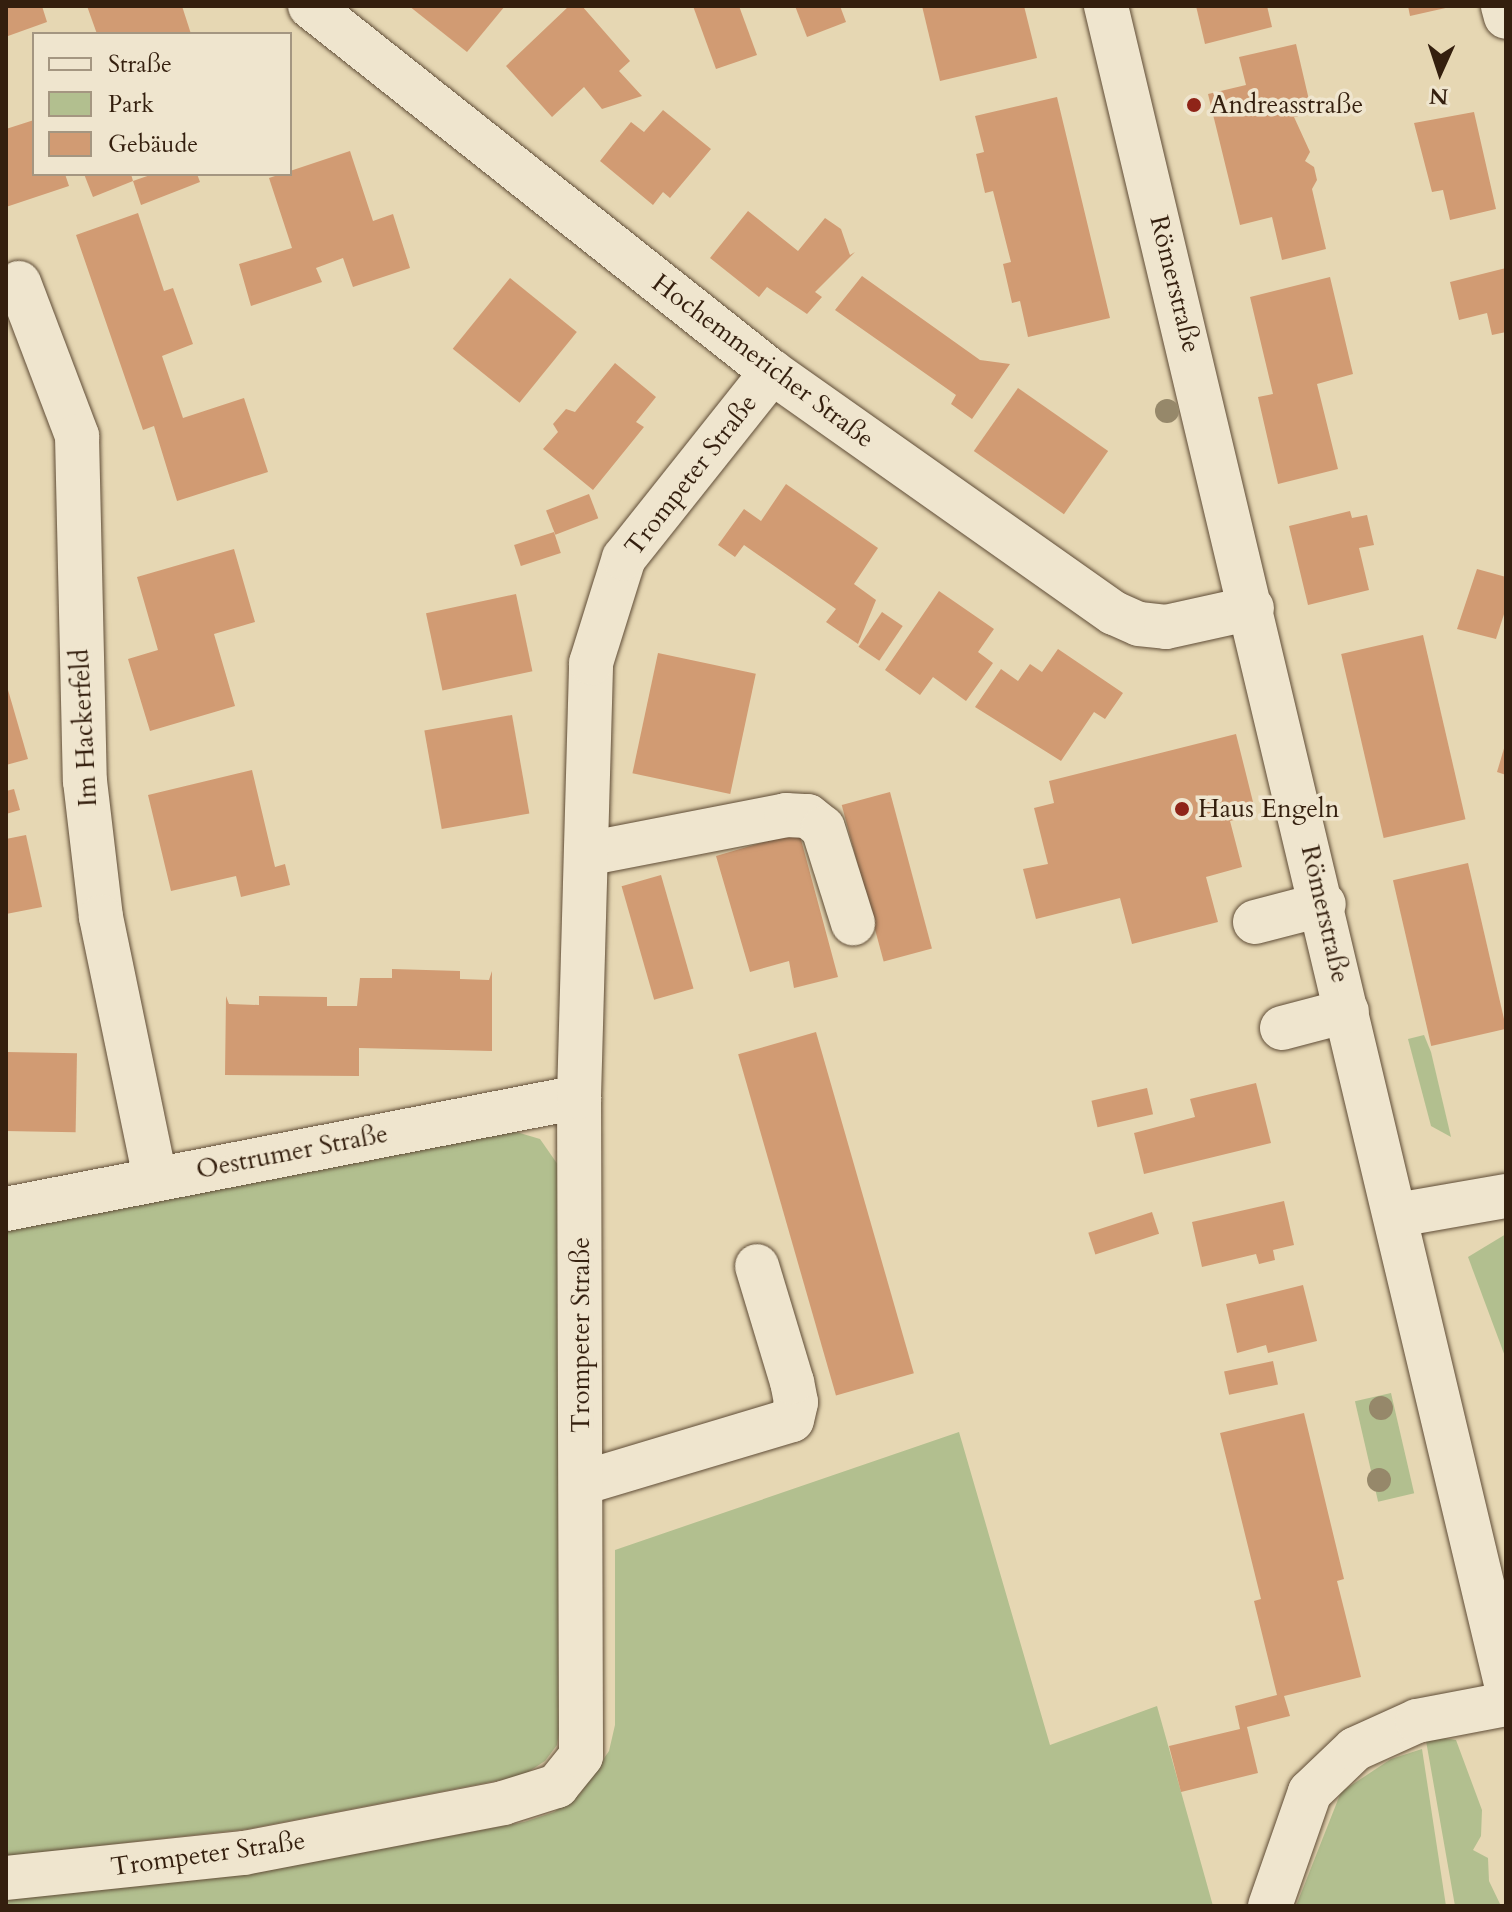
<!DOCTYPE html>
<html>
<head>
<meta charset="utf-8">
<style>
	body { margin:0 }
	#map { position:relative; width:1512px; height:1912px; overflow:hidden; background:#e6d7b3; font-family:Cardo,serif }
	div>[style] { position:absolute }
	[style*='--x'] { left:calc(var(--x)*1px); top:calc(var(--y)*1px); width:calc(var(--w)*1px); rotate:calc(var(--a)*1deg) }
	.green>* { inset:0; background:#b2bf8f; transform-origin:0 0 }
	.building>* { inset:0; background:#d19b73; transform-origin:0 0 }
	.roads { filter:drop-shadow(0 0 2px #604d37) drop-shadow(0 0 2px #604d37) }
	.minor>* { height:44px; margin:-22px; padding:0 22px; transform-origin:22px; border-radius:22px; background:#efe5ce }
	.trees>* { width:24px; height:24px; margin:-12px; border-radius:50%; background:#96886a }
	.dots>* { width:22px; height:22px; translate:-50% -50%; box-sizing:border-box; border:4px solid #efe5ce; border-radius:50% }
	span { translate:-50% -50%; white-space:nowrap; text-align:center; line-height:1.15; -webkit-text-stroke:7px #efe5ce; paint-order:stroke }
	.poi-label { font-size:26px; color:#341f0e }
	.left { translate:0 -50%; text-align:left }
	.street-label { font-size:26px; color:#341f0e }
	.frame { position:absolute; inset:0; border:8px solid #341f0e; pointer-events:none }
	.legend { position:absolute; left:32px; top:32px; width:260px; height:144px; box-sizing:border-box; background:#efe5ce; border:2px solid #a49681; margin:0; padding:10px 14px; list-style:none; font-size:24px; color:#341f0e }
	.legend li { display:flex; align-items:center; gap:16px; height:40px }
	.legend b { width:40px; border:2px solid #a49681 }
	.north { position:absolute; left:1400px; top:32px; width:80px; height:80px; -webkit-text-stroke:6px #efe5ce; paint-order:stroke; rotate:183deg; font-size:22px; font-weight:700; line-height:32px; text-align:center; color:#341f0e }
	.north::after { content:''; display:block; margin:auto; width:28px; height:36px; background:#341f0e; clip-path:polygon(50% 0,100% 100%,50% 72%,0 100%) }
</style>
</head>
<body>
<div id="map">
	<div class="green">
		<i style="clip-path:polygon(1424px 1035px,1431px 1052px,1451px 1137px,1431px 1126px,1408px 1039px)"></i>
		<i style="clip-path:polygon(506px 1129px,540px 1139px,563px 1172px,562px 1715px,557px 1745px,545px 1761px,522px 1776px,248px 1829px,6px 1856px,6px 1230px)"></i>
		<i style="clip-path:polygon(1506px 1234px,1506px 1359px,1468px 1257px)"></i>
		<i style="left:1391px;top:1393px;width:103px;height:37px;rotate:77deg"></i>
		<i style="clip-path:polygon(959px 1432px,1050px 1745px,1157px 1706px,1213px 1906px,6px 1906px,6px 1900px,245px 1875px,524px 1822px,554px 1812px,579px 1795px,609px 1751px,615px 1725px,615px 1550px)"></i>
		<i style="clip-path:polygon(1425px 1735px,1456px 1740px,1482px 1810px,1481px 1836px,1473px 1850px,1488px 1858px,1489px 1881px,1501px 1906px,1455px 1906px)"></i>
		<i style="clip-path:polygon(1422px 1749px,1446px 1906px,1296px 1906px,1341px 1792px,1391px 1759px)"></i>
	</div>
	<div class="building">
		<i style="clip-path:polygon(42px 6px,47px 22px,8px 36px,6px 7px)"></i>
		<i style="clip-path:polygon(87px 6px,182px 6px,191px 34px,97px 34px)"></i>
		<i style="clip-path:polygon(409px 6px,505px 6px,467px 52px)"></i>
		<i style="clip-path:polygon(569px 6px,582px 6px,630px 61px,619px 71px,642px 96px,602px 109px,584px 87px,552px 117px,506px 66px)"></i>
		<i style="clip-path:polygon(693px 6px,739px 6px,757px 55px,716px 69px)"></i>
		<i style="clip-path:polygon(795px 6px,840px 6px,846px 22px,807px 37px)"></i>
		<i style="clip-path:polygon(922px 6px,1024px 6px,1037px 58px,940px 81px)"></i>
		<i style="clip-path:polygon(1196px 6px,1267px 6px,1272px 27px,1205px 44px)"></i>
		<i style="clip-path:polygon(1408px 6px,1449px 6px,1450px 7px,1410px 16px)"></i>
		<i style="clip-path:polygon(1296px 44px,1312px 113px,1294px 117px,1310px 152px,1305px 161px,1314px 167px,1317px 180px,1312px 189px,1326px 249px,1282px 260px,1272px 217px,1240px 225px,1208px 94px,1246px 85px,1239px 57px)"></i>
		<i style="clip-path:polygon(1057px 97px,1110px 318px,1028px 337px,1020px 301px,1012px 303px,1003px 264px,1011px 262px,993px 191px,985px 193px,976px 154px,984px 152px,975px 116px)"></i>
		<i style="clip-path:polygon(663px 110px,711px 149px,670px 198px,663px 192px,653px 205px,600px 161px,631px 122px,644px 132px)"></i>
		<i style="clip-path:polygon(1474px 112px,1496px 209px,1450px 220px,1443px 190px,1432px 192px,1414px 123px)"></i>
		<i style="clip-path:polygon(34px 120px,34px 174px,65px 174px,69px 186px,6px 207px,6px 129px)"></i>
		<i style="clip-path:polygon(350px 151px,373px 221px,393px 214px,410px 268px,353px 287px,343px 258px,316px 268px,322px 282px,251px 306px,239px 264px,292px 248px,269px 178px)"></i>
		<i style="clip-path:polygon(84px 174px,131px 174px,133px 181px,93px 197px)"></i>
		<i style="clip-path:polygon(153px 174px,197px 174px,200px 182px,141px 205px,133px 181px)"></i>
		<i style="clip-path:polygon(748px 211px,798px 251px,825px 218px,841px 229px,850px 255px,855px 252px,815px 292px,822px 297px,807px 314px,767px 287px,759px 297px,710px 258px)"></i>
		<i style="clip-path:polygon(138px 213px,164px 291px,173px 288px,193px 344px,162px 356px,183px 418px,244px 398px,268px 472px,177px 501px,154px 426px,143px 430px,76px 235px)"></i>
		<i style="clip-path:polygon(1506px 268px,1506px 332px,1492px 335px,1487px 313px,1459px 320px,1450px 282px)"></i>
		<i style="clip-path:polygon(862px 276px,980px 360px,1010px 364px,972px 419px,951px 404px,956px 395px,835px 310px)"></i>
		<i style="clip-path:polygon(1330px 277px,1353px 374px,1317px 384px,1338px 469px,1278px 484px,1258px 397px,1273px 394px,1250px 297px)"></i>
		<i style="left:510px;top:278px;width:86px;height:91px;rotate:39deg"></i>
		<i style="clip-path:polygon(615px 363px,656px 397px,636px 422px,644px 427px,593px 490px,543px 449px,558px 432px,553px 424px,566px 409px,575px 412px)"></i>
		<i style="left:1018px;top:388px;width:110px;height:77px;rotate:35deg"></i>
		<i style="clip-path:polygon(786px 484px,878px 548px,854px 584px,876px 600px,858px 644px,826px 622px,836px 609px,744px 545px,735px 557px,718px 545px,744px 509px,761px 521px)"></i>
		<i style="left:589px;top:494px;width:26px;height:46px;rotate:69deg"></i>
		<i style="clip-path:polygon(1350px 511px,1352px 518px,1367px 515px,1374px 545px,1359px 548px,1369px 590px,1308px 605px,1289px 526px)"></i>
		<i style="left:554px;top:532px;width:22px;height:42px;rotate:72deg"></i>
		<i style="clip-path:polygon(234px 549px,255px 622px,214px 634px,235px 706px,150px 731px,128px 659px,158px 650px,137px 577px)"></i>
		<i style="clip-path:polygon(1477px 569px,1506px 577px,1506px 608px,1496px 639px,1457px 629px)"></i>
		<i style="clip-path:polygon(939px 591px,994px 629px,978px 652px,993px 663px,966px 701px,933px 677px,920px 695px,885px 670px)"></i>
		<i style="left:516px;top:594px;width:79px;height:92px;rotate:78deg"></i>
		<i style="left:882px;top:612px;width:25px;height:42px;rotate:34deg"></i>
		<i style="left:1423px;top:635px;width:189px;height:84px;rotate:77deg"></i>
		<i style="clip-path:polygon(1058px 649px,1123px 693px,1105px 719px,1094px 712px,1061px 761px,975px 707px,1001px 669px,1018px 681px,1030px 664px,1042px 672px)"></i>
		<i style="left:658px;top:653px;width:100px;height:123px;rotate:12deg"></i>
		<i style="clip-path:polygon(6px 683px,28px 759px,6px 765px)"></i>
		<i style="left:512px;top:715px;width:100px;height:89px;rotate:80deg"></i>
		<i style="clip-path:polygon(1236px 734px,1256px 814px,1230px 821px,1242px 867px,1206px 877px,1218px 922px,1132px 944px,1120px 898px,1036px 919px,1023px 869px,1048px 864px,1034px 808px,1054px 803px,1049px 781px)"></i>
		<i style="clip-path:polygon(1505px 745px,1506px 745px,1506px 775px,1497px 772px)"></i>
		<i style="clip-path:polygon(252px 770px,275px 867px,285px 864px,290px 885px,241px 897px,236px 876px,171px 891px,148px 795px)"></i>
		<i style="clip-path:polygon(14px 789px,20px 810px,6px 814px,6px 791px)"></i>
		<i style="left:890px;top:792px;width:162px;height:50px;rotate:75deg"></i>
		<i style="clip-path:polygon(799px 832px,838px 977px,794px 988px,789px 961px,750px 972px,716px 856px)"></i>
		<i style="clip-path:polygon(26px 835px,42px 907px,6px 914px,6px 839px)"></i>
		<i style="left:1468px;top:863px;width:170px;height:77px;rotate:77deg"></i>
		<i style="left:661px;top:875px;width:118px;height:41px;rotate:74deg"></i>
		<i style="clip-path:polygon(392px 969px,460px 971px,460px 979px,489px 980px,492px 971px,492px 1051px,359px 1048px,359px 1076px,225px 1075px,226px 996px,229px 1004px,259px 1005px,259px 996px,327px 997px,327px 1006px,357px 1006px,360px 978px,392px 978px)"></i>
		<i style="left:816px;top:1032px;width:355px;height:81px;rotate:74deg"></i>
		<i style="left:6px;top:1052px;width:71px;height:79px;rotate:1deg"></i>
		<i style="clip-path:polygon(1256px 1083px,1271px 1143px,1144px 1174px,1134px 1133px,1195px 1117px,1190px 1099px)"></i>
		<i style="left:1147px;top:1088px;width:27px;height:57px;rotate:77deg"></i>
		<i style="clip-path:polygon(1284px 1201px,1294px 1245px,1273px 1250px,1275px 1260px,1259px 1264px,1256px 1254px,1202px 1267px,1192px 1222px)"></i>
		<i style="left:1152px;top:1212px;width:23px;height:67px;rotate:72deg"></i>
		<i style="clip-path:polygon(1303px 1285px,1317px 1341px,1268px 1353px,1266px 1345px,1237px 1353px,1226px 1304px)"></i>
		<i style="left:1273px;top:1361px;width:24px;height:50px;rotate:78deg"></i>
		<i style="clip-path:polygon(1304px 1413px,1344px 1579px,1337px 1581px,1361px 1677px,1284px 1696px,1290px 1716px,1247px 1727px,1258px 1773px,1181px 1792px,1169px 1746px,1240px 1729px,1235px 1706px,1277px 1695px,1254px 1601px,1261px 1599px,1220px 1433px)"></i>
	</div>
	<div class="roads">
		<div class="minor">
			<i style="--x:310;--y:6;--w:589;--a:38.39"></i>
			<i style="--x:772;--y:372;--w:418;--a:35.2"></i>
			<i style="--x:1114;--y:613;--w:27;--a:24"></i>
			<i style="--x:1139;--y:624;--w:27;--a:6"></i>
			<i style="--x:1166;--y:627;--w:88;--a:-12.5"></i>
			<i style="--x:1106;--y:6;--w:1725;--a:76.59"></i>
			<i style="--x:1503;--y:6;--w:11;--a:75"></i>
			<i style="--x:19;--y:283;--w:164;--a:69.2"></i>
			<i style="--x:77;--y:436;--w:345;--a:88.7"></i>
			<i style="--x:85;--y:781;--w:137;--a:83.3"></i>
			<i style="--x:101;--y:917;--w:267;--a:78.3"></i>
			<i style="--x:586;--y:854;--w:204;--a:-11"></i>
			<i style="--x:786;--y:815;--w:22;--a:3"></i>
			<i style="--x:808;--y:816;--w:19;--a:39"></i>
			<i style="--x:823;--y:828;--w:100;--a:72.5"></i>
			<i style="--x:1255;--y:922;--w:71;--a:-14.6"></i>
			<i style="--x:1282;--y:1028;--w:67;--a:-14.7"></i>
			<i style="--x:6;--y:1209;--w:584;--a:-11.06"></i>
			<i style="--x:1397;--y:1215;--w:111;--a:-9.9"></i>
			<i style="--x:582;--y:1483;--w:219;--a:-16.7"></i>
			<i style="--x:792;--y:1420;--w:18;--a:-77"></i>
			<i style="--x:796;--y:1402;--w:20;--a:-101"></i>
			<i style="--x:792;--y:1382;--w:121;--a:-106.8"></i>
			<i style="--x:6;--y:1878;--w:239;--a:-6"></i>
			<i style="--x:244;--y:1853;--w:264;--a:-10.9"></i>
			<i style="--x:503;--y:1803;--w:57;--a:-17.5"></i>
			<i style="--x:557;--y:1786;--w:38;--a:-51"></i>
			<i style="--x:581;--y:1756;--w:659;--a:-90.17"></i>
			<i style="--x:579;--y:1097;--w:434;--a:-88.4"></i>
			<i style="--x:591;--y:663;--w:110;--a:-72.6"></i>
			<i style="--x:624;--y:558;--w:238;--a:-51.5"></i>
			<i style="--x:1270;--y:1906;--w:121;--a:-70.7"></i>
			<i style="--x:1310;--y:1792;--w:62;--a:-43.7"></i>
			<i style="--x:1355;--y:1749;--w:68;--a:-24.3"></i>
			<i style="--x:1417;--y:1721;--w:91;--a:-10.8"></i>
		</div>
	</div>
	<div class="trees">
		<i style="left:1167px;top:411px"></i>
		<i style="left:1381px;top:1408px"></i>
		<i style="left:1379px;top:1480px"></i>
	</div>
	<div class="dots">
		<i style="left:1194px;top:105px;background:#8f2418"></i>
		<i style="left:1182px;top:809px;background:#8f2418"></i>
	</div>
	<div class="poi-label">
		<span class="left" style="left:1210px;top:105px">Andreasstraße</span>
		<span class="left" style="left:1198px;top:809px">Haus Engeln</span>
	</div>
	<div class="street-label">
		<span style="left:1175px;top:284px;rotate:76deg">Römerstraße</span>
		<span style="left:763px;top:361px;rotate:37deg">Hochemmericher Straße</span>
		<span style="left:691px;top:475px;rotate:-52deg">Trompeter Straße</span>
		<span style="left:84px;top:728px;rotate:-93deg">Im Hackerfeld</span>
		<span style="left:1325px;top:914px;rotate:77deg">Römerstraße</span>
		<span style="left:292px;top:1152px;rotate:-11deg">Oestrumer Straße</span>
		<span style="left:581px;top:1335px;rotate:-90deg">Trompeter Straße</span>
		<span style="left:208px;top:1854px;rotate:-8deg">Trompeter Straße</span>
	</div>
	<div class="frame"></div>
	<ul class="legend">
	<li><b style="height:10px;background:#efe5ce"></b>Straße</li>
	<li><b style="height:22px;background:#b2bf8f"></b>Park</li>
	<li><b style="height:22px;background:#d19b73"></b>Gebäude</li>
	</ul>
	<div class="north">N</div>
</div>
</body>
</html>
